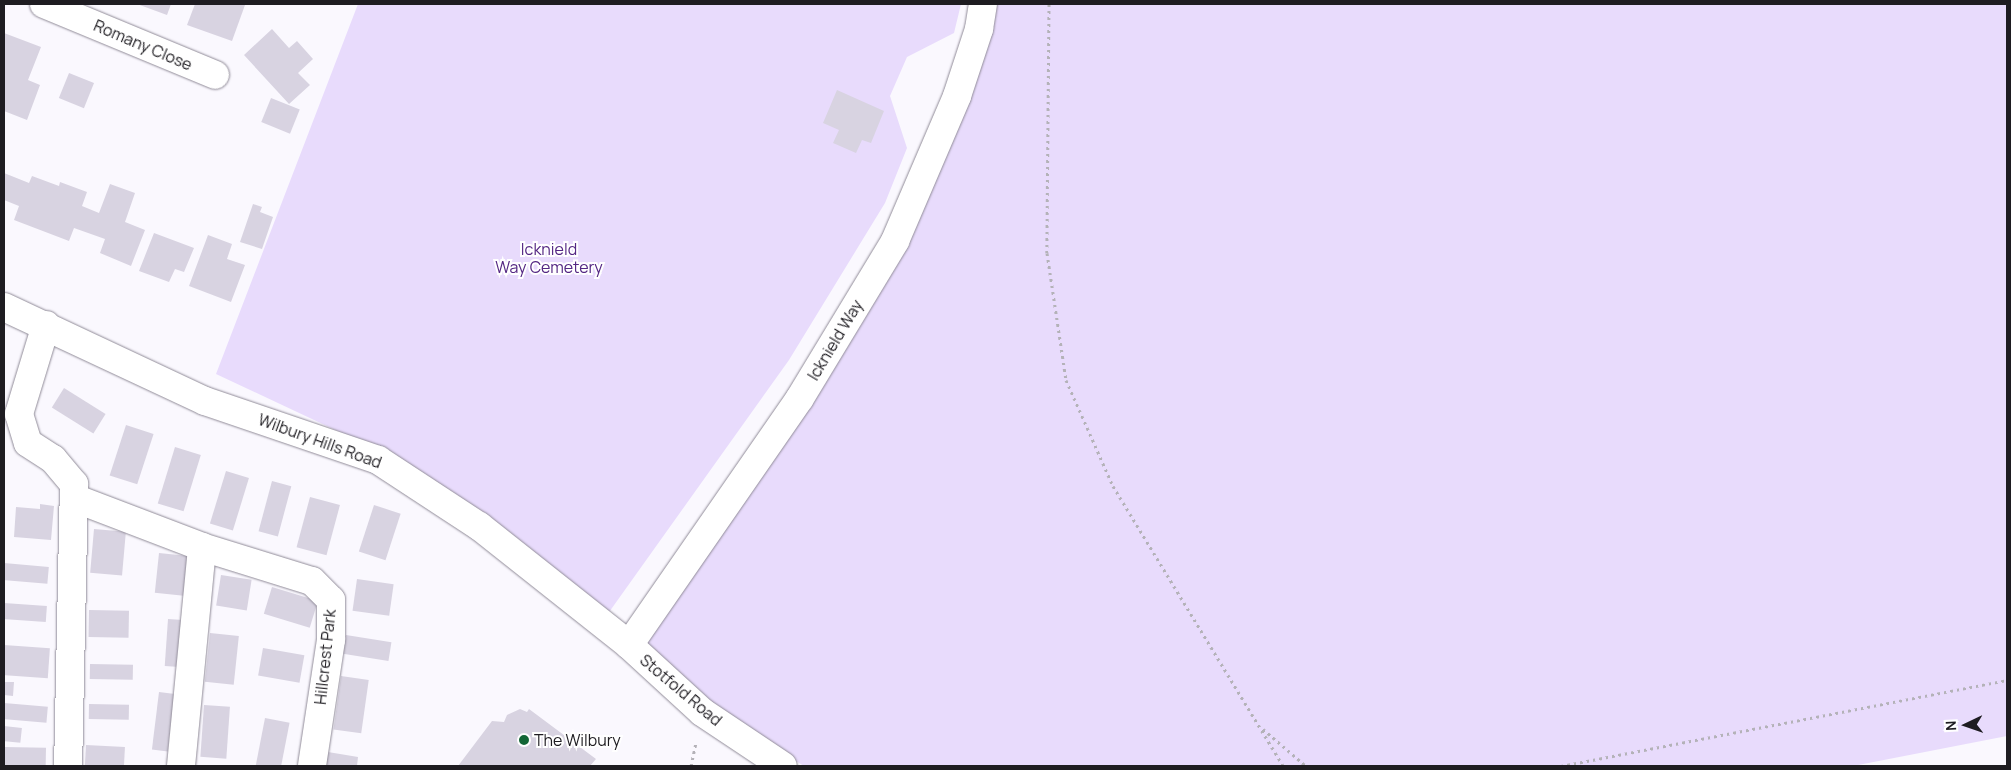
<!DOCTYPE html>
<html>
<head>
<meta charset="utf-8">
<style>
	body { margin:0 }
	#map { position:relative; width:2011px; height:770px; overflow:hidden; background:#faf8fe; font-family:Manrope,sans-serif }
	div>[style] { position:absolute }
	[style*='--x'] { left:calc(var(--x)*1px); top:calc(var(--y)*1px); width:calc(var(--w)*1px); rotate:calc(var(--a)*1deg) }
	.green>* { inset:0; background:#e8dbfc }
	.building>* { inset:0; background:#d8d3e1; transform-origin:0 0 }
	.path>* { height:3px; margin-top:-1.5px; transform-origin:0; background:repeating-linear-gradient(90deg,#b4b2b8 0 2.5px,transparent 0 6.5px) }
	.roads { filter:drop-shadow(0 0 1px #908b98) drop-shadow(0 0 1px #908b98) }
	.minor>* { height:28px; margin:-14px; padding:0 14px; transform-origin:14px; border-radius:14px; background:#fff }
	.dots>* { width:14px; height:14px; translate:-50% -50%; box-sizing:border-box; border:2px solid #fff; border-radius:50% }
	span { translate:-50% -50%; white-space:nowrap; text-align:center; line-height:1.15; -webkit-text-stroke:4px #fff; paint-order:stroke }
	.street-label { font-size:16px; color:#1e1c21 }
	.park-label { font-size:16px; color:#542783 }
	.poi-label { font-size:16px; color:#1e1c21 }
	.left { translate:0 -50%; text-align:left }
	.frame { position:absolute; inset:0; border:5px solid #1e1c21; pointer-events:none }
	.north { position:absolute; left:1941px; top:700px; width:50px; height:50px; -webkit-text-stroke:4px #fff; paint-order:stroke; rotate:267deg; font-size:14px; font-weight:700; line-height:20px; text-align:center; color:#1e1c21 }
	.north::after { content:''; display:block; margin:auto; width:18px; height:22px; background:#1e1c21; clip-path:polygon(50% 0,100% 100%,50% 72%,0 100%) }
</style>
</head>
<body>
<div id="map">
	<div class="green">
		<i style="clip-path:polygon(358px 4px,961px 4px,954px 33px,907px 57px,890px 96px,907px 148px,885px 203px,789px 360px,607px 615px,380px 451px,216px 374px)"></i>
		<i style="clip-path:polygon(992px 4px,2007px 4px,2007px 736px,1853px 766px,804px 766px,705px 705px,638px 642px,807px 400px)"></i>
	</div>
	<div class="building">
		<i style="clip-path:polygon(137px 4px,171px 4px,167px 15px)"></i>
		<i style="clip-path:polygon(195px 4px,245px 5px,232px 41px,187px 25px)"></i>
		<i style="clip-path:polygon(272px 29px,289px 48px,297px 41px,313px 59px,298px 73px,310px 85px,289px 104px,244px 55px)"></i>
		<i style="clip-path:polygon(4px 33px,41px 47px,28px 80px,40px 85px,27px 120px,4px 111px)"></i>
		<i style="left:69px;top:73px;width:27px;height:27px;rotate:22deg"></i>
		<i style="clip-path:polygon(837px 90px,884px 111px,871px 143px,862px 140px,856px 153px,833px 143px,839px 130px,823px 123px)"></i>
		<i style="left:271px;top:98px;width:31px;height:26px;rotate:22deg"></i>
		<i style="clip-path:polygon(4px 173px,29px 183px,32px 176px,59px 186px,60px 182px,87px 192px,82px 206px,99px 213px,110px 184px,135px 193px,125px 222px,145px 230px,131px 266px,100px 253px,105px 239px,74px 228px,69px 241px,14px 220px,19px 206px,4px 200px)"></i>
		<i style="clip-path:polygon(253px 204px,262px 207px,260px 212px,273px 217px,262px 249px,240px 242px)"></i>
		<i style="clip-path:polygon(154px 233px,194px 248px,184px 272px,175px 269px,169px 282px,139px 271px)"></i>
		<i style="clip-path:polygon(208px 235px,232px 244px,227px 259px,245px 265px,231px 302px,189px 286px)"></i>
		<i style="left:64px;top:388px;width:49px;height:23px;rotate:32deg"></i>
		<i style="left:126px;top:425px;width:29px;height:53px;rotate:18deg"></i>
		<i style="left:175px;top:447px;width:27px;height:59px;rotate:17deg"></i>
		<i style="left:226px;top:471px;width:24px;height:55px;rotate:17deg"></i>
		<i style="left:272px;top:481px;width:20px;height:52px;rotate:15deg"></i>
		<i style="left:310px;top:497px;width:31px;height:52px;rotate:15deg"></i>
		<i style="clip-path:polygon(40px 504px,54px 506px,51px 540px,14px 537px,16px 507px,40px 509px)"></i>
		<i style="left:374px;top:505px;width:28px;height:49px;rotate:18deg"></i>
		<i style="left:94px;top:529px;width:32px;height:44px;rotate:5deg"></i>
		<i style="left:159px;top:553px;width:29px;height:40px;rotate:6deg"></i>
		<i style="left:4px;top:563px;width:45px;height:17px;rotate:5deg"></i>
		<i style="left:221px;top:575px;width:31px;height:31px;rotate:9deg"></i>
		<i style="left:357px;top:579px;width:37px;height:32px;rotate:8deg"></i>
		<i style="left:272px;top:587px;width:48px;height:28px;rotate:17deg"></i>
		<i style="left:4px;top:603px;width:43px;height:16px;rotate:4deg"></i>
		<i style="left:89px;top:610px;width:40px;height:27px;rotate:1deg"></i>
		<i style="left:168px;top:619px;width:15px;height:47px;rotate:4deg"></i>
		<i style="left:210px;top:633px;width:29px;height:49px;rotate:6deg"></i>
		<i style="left:346px;top:635px;width:46px;height:19px;rotate:9deg"></i>
		<i style="left:4px;top:645px;width:46px;height:30px;rotate:4deg"></i>
		<i style="left:263px;top:648px;width:42px;height:28px;rotate:10deg"></i>
		<i style="left:90px;top:664px;width:43px;height:15px;rotate:1deg"></i>
		<i style="left:341px;top:676px;width:28px;height:54px;rotate:8deg"></i>
		<i style="clip-path:polygon(4px 682px,14px 682px,13px 696px,4px 695px)"></i>
		<i style="left:159px;top:692px;width:16px;height:58px;rotate:7deg"></i>
		<i style="left:4px;top:703px;width:44px;height:16px;rotate:5deg"></i>
		<i style="left:89px;top:704px;width:40px;height:15px;rotate:1deg"></i>
		<i style="left:204px;top:705px;width:26px;height:52px;rotate:4deg"></i>
		<i style="clip-path:polygon(520px 709px,527px 712px,529px 709px,596px 759px,590px 766px,458px 766px,492px 721px,504px 722px,507px 715px)"></i>
		<i style="left:265px;top:718px;width:25px;height:49px;rotate:11deg"></i>
		<i style="left:4px;top:726px;width:18px;height:15px;rotate:6deg"></i>
		<i style="left:86px;top:745px;width:39px;height:21px;rotate:3deg"></i>
		<i style="left:4px;top:747px;width:42px;height:19px;rotate:1deg"></i>
		<i style="clip-path:polygon(328px 752px,358px 757px,357px 766px,326px 766px)"></i>
	</div>
	<div class="path">
		<i style="--x:1049;--y:4;--w:249;--a:90.5"></i>
		<i style="--x:1047;--y:253;--w:128;--a:81.5"></i>
		<i style="--x:1066;--y:380;--w:116;--a:66.1"></i>
		<i style="--x:1113;--y:486;--w:328;--a:58.7"></i>
		<i style="--x:1263;--y:729;--w:57;--a:40.7"></i>
		<i style="--x:691;--y:766;--w:25;--a:-78"></i>
		<i style="--x:1561;--y:766;--w:454;--a:-10.9"></i>
	</div>
	<div class="roads">
		<div class="minor">
			<i style="--x:44;--y:4;--w:185;--a:22.5"></i>
			<i style="--x:4;--y:307;--w:222;--a:25.1"></i>
			<i style="--x:205;--y:401;--w:183;--a:18.8"></i>
			<i style="--x:378;--y:460;--w:121;--a:33.2"></i>
			<i style="--x:479;--y:526;--w:191;--a:38.4"></i>
			<i style="--x:629;--y:645;--w:99;--a:42.5"></i>
			<i style="--x:702;--y:712;--w:97;--a:33.7"></i>
			<i style="--x:46;--y:325;--w:93;--a:106.9"></i>
			<i style="--x:19;--y:414;--w:30;--a:73"></i>
			<i style="--x:28;--y:443;--w:30;--a:33"></i>
			<i style="--x:53;--y:459;--w:33;--a:50"></i>
			<i style="--x:74;--y:484;--w:282;--a:91.2"></i>
			<i style="--x:74;--y:498;--w:137;--a:20.9"></i>
			<i style="--x:202;--y:547;--w:115;--a:17.2"></i>
			<i style="--x:312;--y:581;--w:27;--a:45"></i>
			<i style="--x:331;--y:600;--w:40;--a:90"></i>
			<i style="--x:331;--y:640;--w:127;--a:98.6"></i>
			<i style="--x:629;--y:645;--w:300;--a:-55.3"></i>
			<i style="--x:800;--y:398;--w:184;--a:-58.8"></i>
			<i style="--x:895;--y:241;--w:158;--a:-66.8"></i>
			<i style="--x:957;--y:96;--w:71;--a:-71.8"></i>
			<i style="--x:979;--y:29;--w:25;--a:-81"></i>
			<i style="--x:181;--y:766;--w:220;--a:-84.5"></i>
		</div>
	</div>
	<div class="dots">
		<i style="left:524px;top:740px;background:#136636"></i>
	</div>
	<div class="street-label">
		<span style="left:143px;top:45px;rotate:23deg">Romany Close</span>
		<span style="left:835px;top:340px;rotate:-59deg">Icknield Way</span>
		<span style="left:320px;top:441px;rotate:20deg">Wilbury Hills Road</span>
		<span style="left:325px;top:657px;rotate:-84deg">Hillcrest Park</span>
		<span style="left:681px;top:690px;rotate:40deg">Stotfold Road</span>
	</div>
	<div class="park-label">
		<span style="left:549px;top:258px">Icknield<br>Way Cemetery</span>
	</div>
	<div class="poi-label">
		<span class="left" style="left:534px;top:740px">The Wilbury</span>
	</div>
	<div class="frame"></div>
	<div class="north">N</div>
</div>
</body>
</html>
